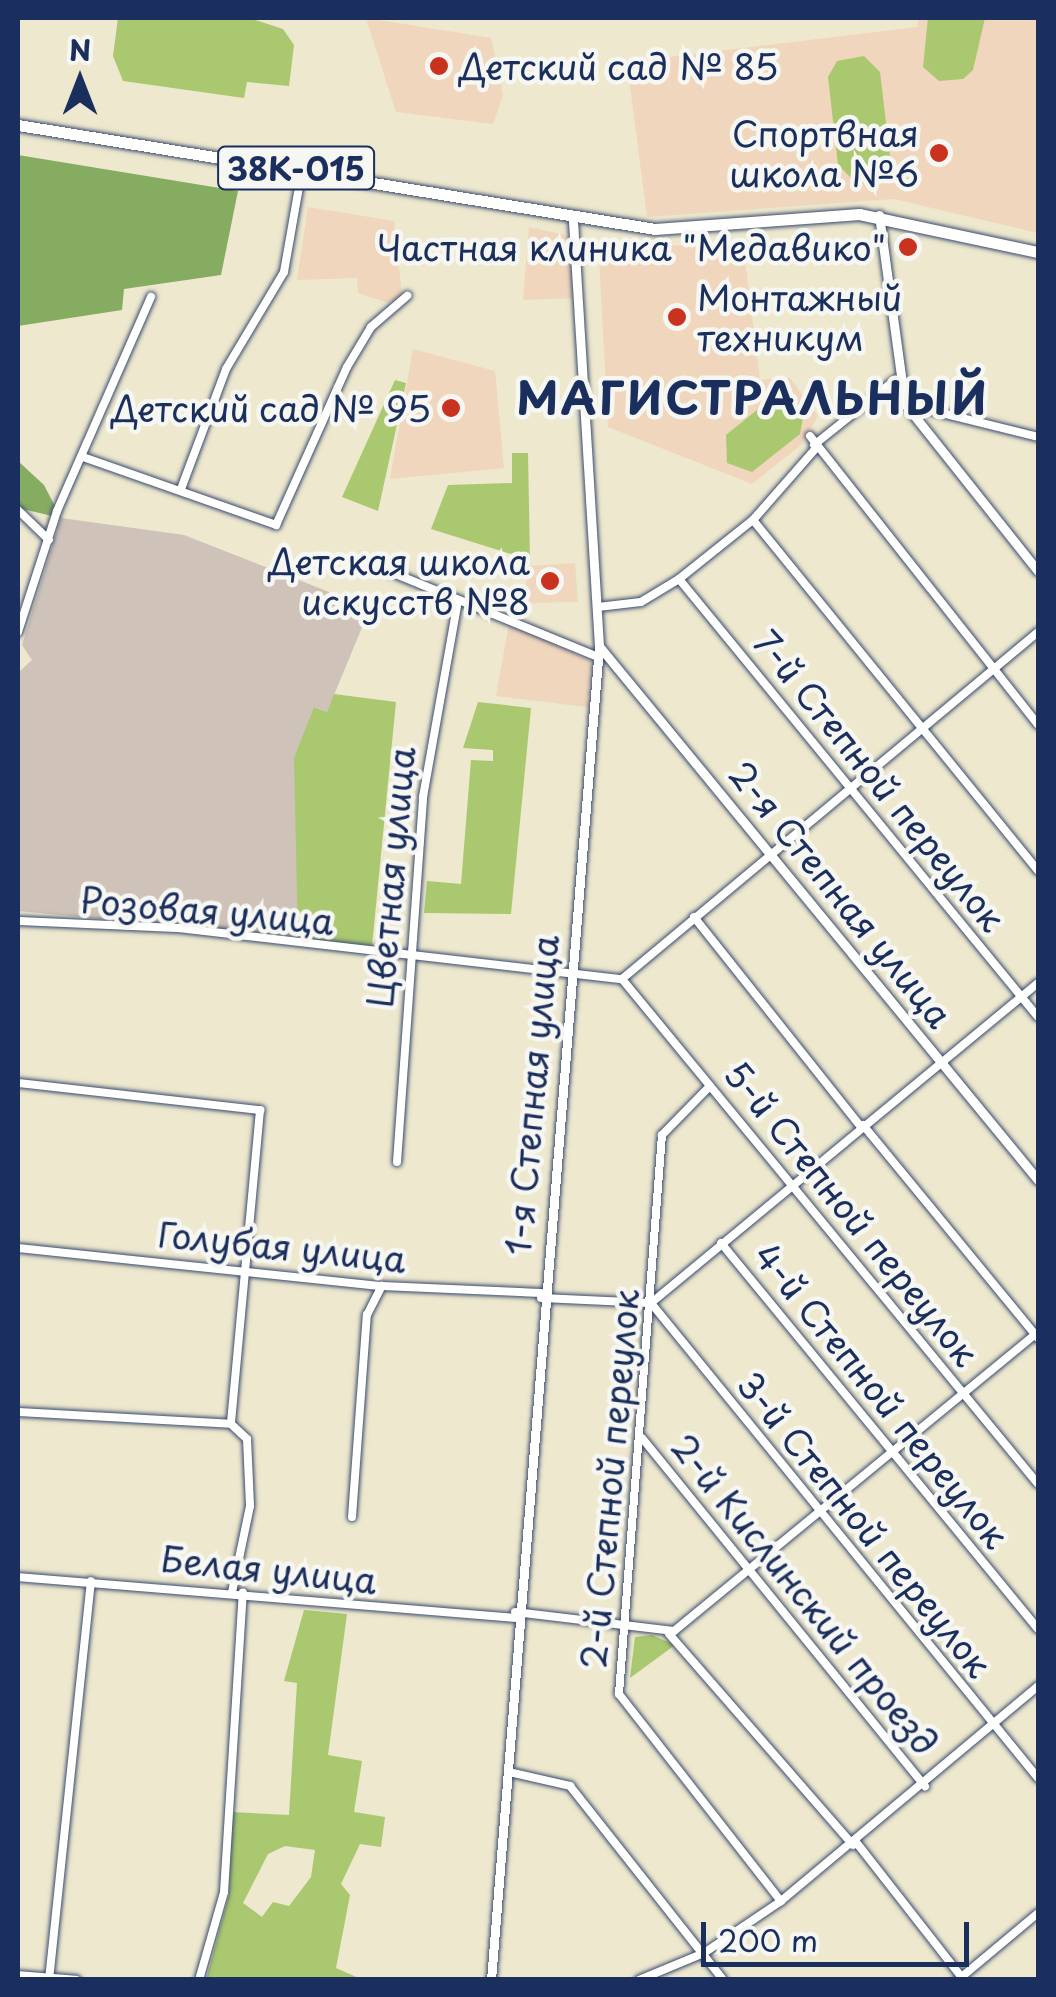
<!DOCTYPE html>
<html>
<head>
<meta charset="utf-8">
<style>
	body { margin:0 }
	#map { position:relative; width:1056px; height:1997px; overflow:hidden; background:#ede8ce; font-family:"Playpen Sans",sans-serif }
	div>[style] { position:absolute }
	[style*='--x'] { left:calc(var(--x)*1px); top:calc(var(--y)*1px); width:calc(var(--w)*1px); rotate:calc(var(--a)*1deg) }
	.built>* { inset:0; background:#f0d6bc }
	.industrial>* { inset:0; background:#cec2b9 }
	.green>* { inset:0; background:#a9c86f }
	.forest>* { inset:0; background:#86ac62 }
	.roads { filter:drop-shadow(0 0 2px #3a4b6f) drop-shadow(0 0 2px #3a4b6f) }
	.minor>* { height:8px; margin:-4px; padding:0 4px; transform-origin:4px; border-radius:4px; background:#fff }
	.tertiary>* { height:9px; margin:-4.5px; padding:0 4.5px; transform-origin:4.5px; border-radius:4.5px; background:#fff }
	.primary>* { height:11px; margin:-5.5px; padding:0 5.5px; transform-origin:5.5px; border-radius:5.5px; background:#fff }
	.dots>* { width:28px; height:28px; translate:-50% -50%; box-sizing:border-box; border:5px solid #f6f6f2; border-radius:50% }
	span { translate:-50% -50%; white-space:nowrap; text-align:center; line-height:1.15; -webkit-text-stroke:9px #f6f6f2; paint-order:stroke }
	.shield-label span { padding:2px 8px; background:#f6f6f2; border:2px solid; border-radius:8px; -webkit-text-stroke-width:0 }
	.shield-label { font-size:32px; color:#1b2f5e; font-weight:700 }
	.poi-label { font-size:35px; color:#1b2f5e }
	.left { translate:0 -50%; text-align:left }
	.right { translate:-100% -50%; text-align:right }
	.street-label { font-size:35px; color:#1b2f5e }
	.district-label { font-size:45px; color:#1b2f5e; font-weight:700; letter-spacing:2.5px }
	.frame { position:absolute; inset:0; border:20px solid #1b2f5e; pointer-events:none }
	.north { position:absolute; left:30px; top:30px; width:100px; height:100px; -webkit-text-stroke:8px #f6f6f2; paint-order:stroke; rotate:0deg; font-size:28px; font-weight:700; line-height:40px; text-align:center; color:#1b2f5e }
	.north::after { content:''; display:block; margin:auto; width:35px; height:45px; background:#1b2f5e; clip-path:polygon(50% 0,100% 100%,50% 72%,0 100%) }
	.scale { position:absolute; left:701px; top:1922px; width:268px; height:45px; box-sizing:border-box; border:5px solid #1b2f5e; border-top:0; padding-left:12px; font-size:30px; line-height:35px; white-space:nowrap; color:#1b2f5e; -webkit-text-stroke:8px #f6f6f2; paint-order:stroke }
</style>
</head>
<body>
<div id="map">
	<div class="built">
		<i style="clip-path:polygon(366px 18px,491px 38px,503px 95px,493px 124px,396px 112px)"></i>
		<i style="clip-path:polygon(919px 18px,1038px 18px,1038px 233px,894px 199px,647px 217px,627px 62px,917px 27px)"></i>
		<i style="clip-path:polygon(308px 207px,394px 221px,402px 295px,388px 303px,358px 293px,357px 278px,297px 280px)"></i>
		<i style="clip-path:polygon(529px 227px,570px 236px,575px 298px,523px 300px)"></i>
		<i style="clip-path:polygon(743px 244px,760px 380px,790px 378px,818px 416px,801px 445px,752px 484px,608px 427px,599px 256px,599px 247px)"></i>
		<i style="clip-path:polygon(413px 349px,495px 371px,504px 468px,390px 479px)"></i>
		<i style="clip-path:polygon(575px 563px,578px 602px,524px 603px,528px 566px)"></i>
		<i style="clip-path:polygon(509px 624px,591px 661px,587px 707px,496px 696px)"></i>
	</div>
	<div class="industrial">
		<i style="clip-path:polygon(61px 518px,184px 535px,370px 608px,327px 712px,315px 707px,298px 938px,18px 911px,18px 673px,32px 660px,22px 645px)"></i>
	</div>
	<div class="green">
		<i style="clip-path:polygon(118px 18px,249px 18px,283px 29px,294px 45px,289px 86px,247px 82px,244px 98px,123px 81px,113px 56px)"></i>
		<i style="clip-path:polygon(928px 18px,985px 18px,973px 70px,963px 79px,939px 81px,923px 67px)"></i>
		<i style="clip-path:polygon(864px 56px,880px 72px,891px 165px,886px 179px,857px 184px,838px 165px,828px 77px,837px 61px)"></i>
		<i style="clip-path:polygon(395px 380px,406px 383px,378px 511px,342px 497px)"></i>
		<i style="clip-path:polygon(789px 395px,804px 413px,800px 434px,752px 472px,727px 463px,726px 435px,773px 397px)"></i>
		<i style="clip-path:polygon(512px 453px,528px 453px,530px 560px,431px 529px,448px 485px,512px 483px)"></i>
		<i style="clip-path:polygon(334px 694px,396px 702px,372px 946px,298px 938px,294px 758px,314px 707px,327px 712px)"></i>
		<i style="clip-path:polygon(478px 702px,531px 708px,511px 914px,424px 913px,427px 881px,461px 884px,471px 760px,493px 761px,493px 750px,463px 748px)"></i>
		<i style="clip-path:polygon(evenodd,304px 1610px,347px 1614px,328px 1755px,362px 1761px,354px 1812px,385px 1817px,381px 1847px,360px 1844px,341px 1884px,350px 1895px,336px 1968px,361px 1979px,206px 1980px,229px 1895px,232px 1812px,289px 1815px,297px 1683px,284px 1681px,304px 1610px,285px 1846px,315px 1850px,311px 1877px,289px 1906px,273px 1902px,262px 1917px,243px 1903px,268px 1854px,285px 1846px)"></i>
		<i style="clip-path:polygon(652px 1635px,675px 1645px,630px 1678px,635px 1637px)"></i>
	</div>
	<div class="forest">
		<i style="clip-path:polygon(18px 155px,238px 191px,221px 275px,124px 289px,122px 310px,18px 326px)"></i>
		<i style="clip-path:polygon(18px 461px,44px 485px,61px 518px,18px 508px)"></i>
	</div>
	<div class="roads">
		<div class="minor">
			<i style="--x:905;--y:404;--w:137;--a:13.9"></i>
			<i style="--x:810;--y:436;--w:368;--a:51.7"></i>
			<i style="--x:814;--y:445;--w:104;--a:-38.7"></i>
			<i style="--x:83;--y:457;--w:205;--a:19.4"></i>
			<i style="--x:276;--y:525;--w:173;--a:-65.8"></i>
			<i style="--x:347;--y:367;--w:47;--a:-59"></i>
			<i style="--x:371;--y:327;--w:48;--a:-40.7"></i>
			<i style="--x:181;--y:489;--w:128;--a:-69.4"></i>
			<i style="--x:226;--y:369;--w:113;--a:-59.1"></i>
			<i style="--x:284;--y:272;--w:104;--a:-80"></i>
			<i style="--x:18;--y:510;--w:43;--a:44.1"></i>
			<i style="--x:753;--y:520;--w:452;--a:50.9"></i>
			<i style="--x:364;--y:561;--w:253;--a:22.3"></i>
			<i style="--x:679;--y:579;--w:566;--a:50.66"></i>
			<i style="--x:598;--y:607;--w:43;--a:-6.6"></i>
			<i style="--x:641;--y:602;--w:44;--a:-31.2"></i>
			<i style="--x:679;--y:579;--w:95;--a:-38.6"></i>
			<i style="--x:753;--y:520;--w:96;--a:-48.8"></i>
			<i style="--x:18;--y:632;--w:127;--a:-72.1"></i>
			<i style="--x:57;--y:511;--w:234;--a:-66.3"></i>
			<i style="--x:694;--y:917;--w:268;--a:51.5"></i>
			<i style="--x:18;--y:921;--w:160;--a:2.5"></i>
			<i style="--x:178;--y:928;--w:447;--a:6.6"></i>
			<i style="--x:622;--y:979;--w:542;--a:-39.83"></i>
			<i style="--x:622;--y:979;--w:654;--a:50.52"></i>
			<i style="--x:18;--y:1083;--w:244;--a:6.4"></i>
			<i style="--x:260;--y:1110;--w:315;--a:95.3"></i>
			<i style="--x:231;--y:1424;--w:22;--a:43"></i>
			<i style="--x:247;--y:1439;--w:67;--a:87.4"></i>
			<i style="--x:250;--y:1506;--w:88;--a:101.8"></i>
			<i style="--x:710;--y:1086;--w:69;--a:134.4"></i>
			<i style="--x:662;--y:1135;--w:561;--a:94.4"></i>
			<i style="--x:619;--y:1694;--w:263;--a:52"></i>
			<i style="--x:863;--y:1125;--w:276;--a:50.6"></i>
			<i style="--x:397;--y:1162;--w:366;--a:-85.9"></i>
			<i style="--x:423;--y:797;--w:200;--a:-79.9"></i>
			<i style="--x:721;--y:1243;--w:499;--a:50.6"></i>
			<i style="--x:18;--y:1248;--w:366;--a:6"></i>
			<i style="--x:382;--y:1286;--w:159;--a:2.5"></i>
			<i style="--x:541;--y:1298;--w:110;--a:2.6"></i>
			<i style="--x:651;--y:1303;--w:502;--a:-39.59"></i>
			<i style="--x:651;--y:1303;--w:613;--a:50.83"></i>
			<i style="--x:18;--y:1412;--w:213;--a:3.2"></i>
			<i style="--x:642;--y:1438;--w:449;--a:50.9"></i>
			<i style="--x:352;--y:1517;--w:203;--a:-85.8"></i>
			<i style="--x:367;--y:1315;--w:33;--a:-63"></i>
			<i style="--x:18;--y:1577;--w:499;--a:4.7"></i>
			<i style="--x:515;--y:1612;--w:160;--a:6.8"></i>
			<i style="--x:674;--y:1631;--w:471;--a:-39.4"></i>
			<i style="--x:669;--y:1634;--w:280;--a:48.9"></i>
			<i style="--x:509;--y:1772;--w:63;--a:12.9"></i>
			<i style="--x:570;--y:1786;--w:247;--a:51.7"></i>
			<i style="--x:856;--y:1842;--w:175;--a:52"></i>
			<i style="--x:49;--y:1980;--w:401;--a:-84"></i>
			<i style="--x:199;--y:1980;--w:91;--a:-74.1"></i>
			<i style="--x:224;--y:1892;--w:300;--a:-86.4"></i>
			<i style="--x:639;--y:1980;--w:70;--a:-22.6"></i>
			<i style="--x:704;--y:1953;--w:93;--a:-34"></i>
			<i style="--x:781;--y:1901;--w:335;--a:-39.9"></i>
			<i style="--x:958;--y:1980;--w:104;--a:-39.9"></i>
		</div>
		<div class="tertiary">
			<i style="--x:879;--y:215;--w:191;--a:82.2"></i>
			<i style="--x:905;--y:404;--w:213;--a:51.5"></i>
			<i style="--x:599;--y:646;--w:691;--a:50.58"></i>
			<i style="--x:18;--y:1975;--w:58;--a:4.9"></i>
			<i style="--x:491;--y:1980;--w:1338;--a:-85.37"></i>
			<i style="--x:599;--y:646;--w:431;--a:-93.5"></i>
		</div>
		<div class="primary">
			<i style="--x:18;--y:125;--w:645;--a:9.27"></i>
			<i style="--x:655;--y:229;--w:205;--a:-4.2"></i>
			<i style="--x:859;--y:214;--w:183;--a:12"></i>
		</div>
	</div>
	<div class="dots">
		<i style="left:439px;top:66px;background:#c8321e"></i>
		<i style="left:939px;top:153px;background:#c8321e"></i>
		<i style="left:908px;top:247px;background:#c8321e"></i>
		<i style="left:677px;top:317px;background:#c8321e"></i>
		<i style="left:451px;top:408px;background:#c8321e"></i>
		<i style="left:550px;top:581px;background:#c8321e"></i>
	</div>
	<div class="shield-label">
		<span style="left:296px;top:168px">38К-015</span>
	</div>
	<div class="poi-label">
		<span class="left" style="left:459px;top:66px">Детский сад № 85</span>
		<span class="right" style="left:919px;top:153px">Спортвная<br>школа №6</span>
		<span class="right" style="left:886px;top:247px">Частная клиника "Медавико"</span>
		<span class="left" style="left:697px;top:317px">Монтажный<br>техникум</span>
		<span class="right" style="left:431px;top:408px">Детский сад № 95</span>
		<span class="right" style="left:530px;top:581px">Детская школа<br>искусств №8</span>
	</div>
	<div class="street-label">
		<span style="left:880px;top:780px;rotate:51deg">7-й Степной переулок</span>
		<span style="left:390px;top:877px;rotate:-85deg">Цветная улица</span>
		<span style="left:841px;top:894px;rotate:51deg">2-я Степная улица</span>
		<span style="left:207px;top:910px;rotate:5deg">Розовая улица</span>
		<span style="left:531px;top:1095px;rotate:-85deg">1-я Степная улица</span>
		<span style="left:852px;top:1213px;rotate:51deg">5-й Степной переулок</span>
		<span style="left:282px;top:1246px;rotate:6deg">Голубая улица</span>
		<span style="left:882px;top:1395px;rotate:51deg">4-й Степной переулок</span>
		<span style="left:609px;top:1479px;rotate:-85deg">2-й Степной переулок</span>
		<span style="left:865px;top:1524px;rotate:51deg">3-й Степной переулок</span>
		<span style="left:269px;top:1569px;rotate:6deg">Белая улица</span>
		<span style="left:805px;top:1594px;rotate:51deg">2-й Кислинский проезд</span>
	</div>
	<div class="district-label">
		<span style="left:753px;top:397px">МАГИСТРАЛЬНЫЙ</span>
	</div>
	<div class="frame"></div>
	<div class="north">N</div>
	<div class="scale">200 m</div>
</div>
</body>
</html>
